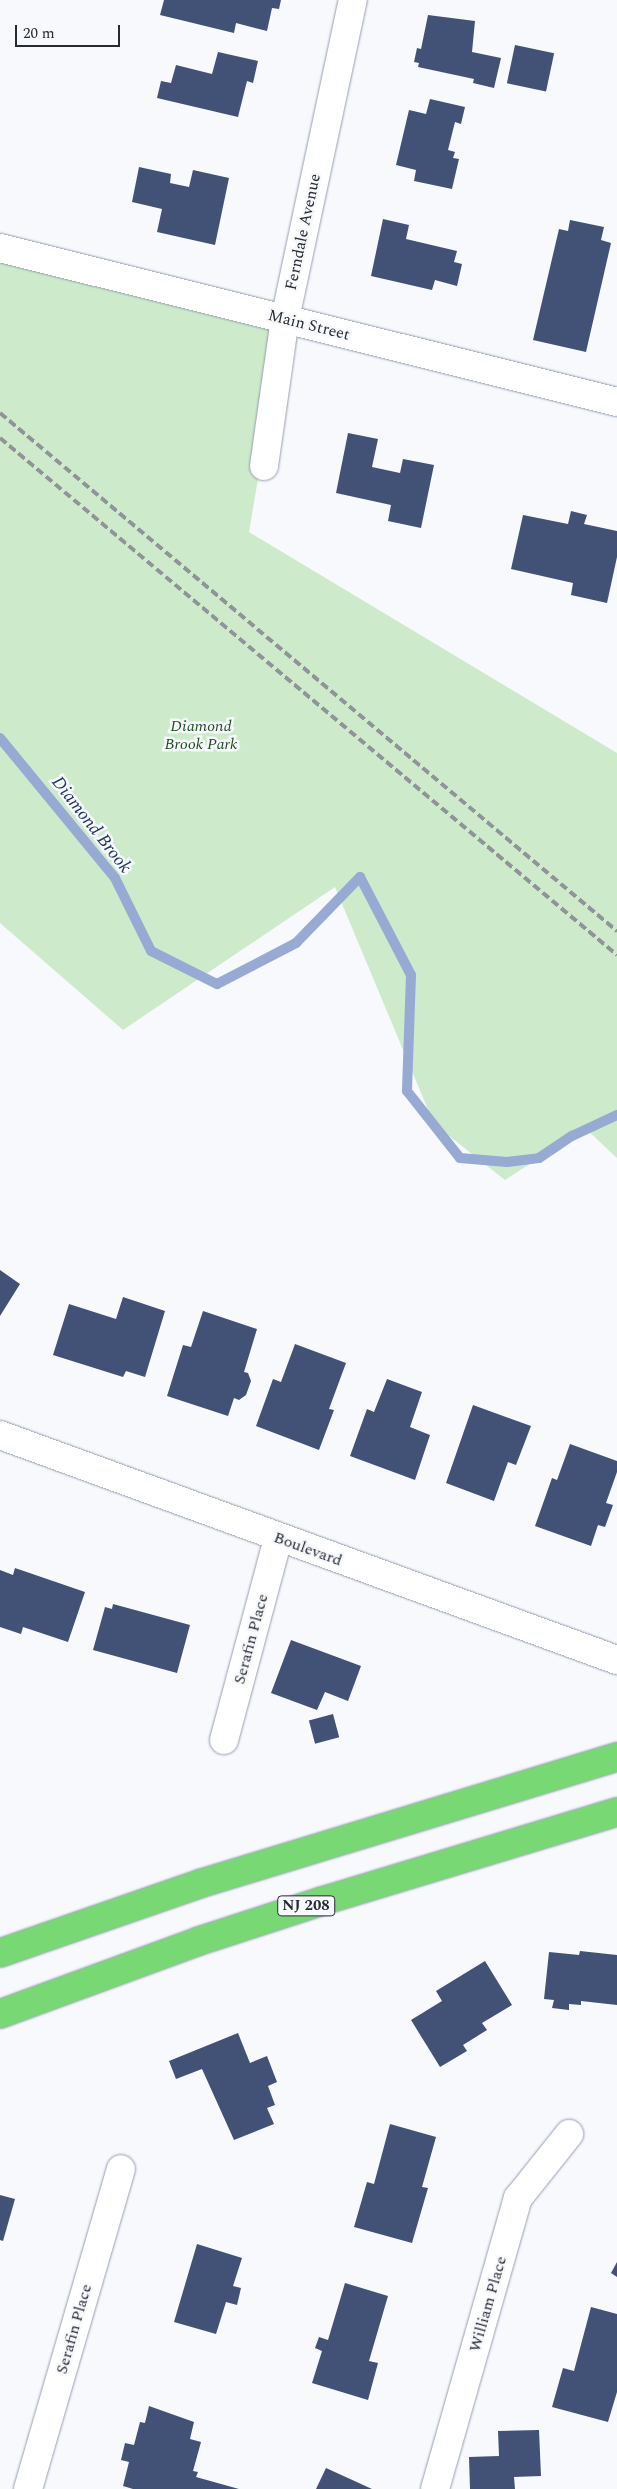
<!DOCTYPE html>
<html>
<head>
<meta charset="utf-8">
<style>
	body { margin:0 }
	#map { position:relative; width:617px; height:2489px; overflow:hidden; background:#f7f9fd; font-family:Spectral,serif }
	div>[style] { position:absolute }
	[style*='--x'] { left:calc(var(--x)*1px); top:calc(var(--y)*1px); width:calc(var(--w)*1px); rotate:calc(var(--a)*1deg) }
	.green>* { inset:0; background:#cdebca }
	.stream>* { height:10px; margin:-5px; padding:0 5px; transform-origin:5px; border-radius:5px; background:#96aad3 }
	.building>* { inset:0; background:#415276; transform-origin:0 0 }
	.roads { filter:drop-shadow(0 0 1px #959eb1) drop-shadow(0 0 1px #959eb1) }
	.minor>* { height:28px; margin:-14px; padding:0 14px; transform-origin:14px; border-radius:14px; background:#fff }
	.highway>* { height:28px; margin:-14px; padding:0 14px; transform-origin:14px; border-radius:14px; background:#77d874 }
	.rail>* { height:4px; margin-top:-2px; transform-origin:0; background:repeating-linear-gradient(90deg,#909399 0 8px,transparent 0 12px) }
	span { translate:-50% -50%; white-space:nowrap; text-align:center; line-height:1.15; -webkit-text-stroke:5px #f7f9fd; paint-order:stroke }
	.shield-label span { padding:1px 4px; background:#f7f9fd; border:1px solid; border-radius:4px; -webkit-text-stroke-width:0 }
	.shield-label { font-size:15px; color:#262a31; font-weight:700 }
	.street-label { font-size:16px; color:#262a31 }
	.park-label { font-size:16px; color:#1e4f1e; font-style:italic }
	.water-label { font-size:18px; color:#1f3568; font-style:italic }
	.scale { position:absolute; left:15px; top:25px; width:105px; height:22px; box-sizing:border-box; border:2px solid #262a31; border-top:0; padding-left:6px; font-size:15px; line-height:18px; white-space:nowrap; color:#262a31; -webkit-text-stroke:4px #f7f9fd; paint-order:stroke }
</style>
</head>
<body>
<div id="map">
	<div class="green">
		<i style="clip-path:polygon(0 248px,285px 319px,249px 532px,617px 753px,617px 1158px,585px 1128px,505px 1180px,434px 1124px,335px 887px,123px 1030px,0 923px)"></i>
	</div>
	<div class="stream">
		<i style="--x:0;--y:738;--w:181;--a:50.6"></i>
		<i style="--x:115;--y:878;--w:81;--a:63.7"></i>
		<i style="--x:151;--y:951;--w:74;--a:26.6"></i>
		<i style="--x:217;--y:984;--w:89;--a:-27.4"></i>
		<i style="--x:296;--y:943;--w:92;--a:-45.9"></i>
		<i style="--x:360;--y:877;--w:110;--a:62.5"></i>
		<i style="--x:411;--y:975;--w:116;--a:92"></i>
		<i style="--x:407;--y:1091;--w:85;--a:51.7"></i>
		<i style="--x:460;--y:1158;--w:47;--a:4.9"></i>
		<i style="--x:507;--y:1162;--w:32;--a:-7"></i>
		<i style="--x:539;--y:1158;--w:40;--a:-34"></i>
		<i style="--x:572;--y:1136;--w:50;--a:-25"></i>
	</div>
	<div class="building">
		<i style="clip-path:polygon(164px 0,281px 0,279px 9px,272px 8px,267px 31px,236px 23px,234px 33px,160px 15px)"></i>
		<i style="clip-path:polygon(428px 15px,475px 21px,472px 52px,501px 58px,494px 88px,473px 83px,474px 79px,418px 67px,419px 63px,414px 62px,417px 48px,421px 49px)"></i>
		<i style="left:515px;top:45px;width:40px;height:39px;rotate:12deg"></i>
		<i style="clip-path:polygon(218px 52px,258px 61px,253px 83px,247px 81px,238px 117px,157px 98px,161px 81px,171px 83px,176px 65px,212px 74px)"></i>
		<i style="clip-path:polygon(430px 99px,465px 107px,461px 124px,455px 122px,448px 150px,455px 152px,453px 158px,459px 159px,452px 189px,414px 181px,416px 170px,396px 165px,409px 110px,426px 114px)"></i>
		<i style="clip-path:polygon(139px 167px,171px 174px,170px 183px,189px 187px,193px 170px,229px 178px,215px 245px,157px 232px,162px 209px,132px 202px)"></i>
		<i style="clip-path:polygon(383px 219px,409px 225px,406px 239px,457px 251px,454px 262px,462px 264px,457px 286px,435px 280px,432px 290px,371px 276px)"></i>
		<i style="clip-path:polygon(570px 220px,604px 227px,601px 240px,611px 243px,586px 352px,533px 340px,559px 229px,568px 231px)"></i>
		<i style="clip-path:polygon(348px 433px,378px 439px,372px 467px,400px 473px,403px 459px,434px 465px,421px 528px,388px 521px,391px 505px,336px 493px)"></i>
		<i style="clip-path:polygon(571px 511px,587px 515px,584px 524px,617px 531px,617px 557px,607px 603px,571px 595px,573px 583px,511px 569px,523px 515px,568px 524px)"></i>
		<i style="clip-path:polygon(0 1270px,20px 1284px,0 1316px)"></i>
		<i style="clip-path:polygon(123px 1297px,165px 1311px,145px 1377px,126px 1371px,123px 1377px,53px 1355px,69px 1304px,116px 1319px)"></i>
		<i style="clip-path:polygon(203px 1311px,257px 1329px,244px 1372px,248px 1373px,251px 1381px,246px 1395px,239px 1400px,234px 1398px,228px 1416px,167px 1396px,183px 1345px,191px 1347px)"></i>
		<i style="clip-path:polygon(295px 1344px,346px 1363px,329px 1409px,334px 1410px,319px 1450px,256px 1426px,273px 1379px,281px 1382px)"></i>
		<i style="clip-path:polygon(387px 1379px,422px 1392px,410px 1427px,430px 1435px,415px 1480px,350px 1456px,367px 1409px,374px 1412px)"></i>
		<i style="clip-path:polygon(473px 1405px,531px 1426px,516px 1465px,508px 1462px,494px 1501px,446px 1483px)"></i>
		<i style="clip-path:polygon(570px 1444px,617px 1461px,617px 1472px,606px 1503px,613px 1505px,605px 1527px,598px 1525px,591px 1546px,535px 1526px,552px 1478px,557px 1480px)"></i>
		<i style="clip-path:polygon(15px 1568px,85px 1592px,68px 1642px,23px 1627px,21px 1634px,0 1627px,0 1570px,13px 1575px)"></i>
		<i style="clip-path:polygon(113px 1604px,190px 1625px,177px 1673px,93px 1650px,105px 1607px,112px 1609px)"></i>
		<i style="clip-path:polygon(291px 1640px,361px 1666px,348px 1701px,325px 1692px,317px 1710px,271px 1693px)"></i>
		<i style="left:333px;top:1714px;width:24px;height:25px;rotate:75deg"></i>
		<i style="clip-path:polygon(580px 1951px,617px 1955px,617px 2005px,581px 2001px,581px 2005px,569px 2004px,569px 2010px,552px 2008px,554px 2000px,544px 1999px,549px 1952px,579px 1955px)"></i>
		<i style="clip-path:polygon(485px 1961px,512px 2005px,482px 2023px,487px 2030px,463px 2045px,467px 2051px,440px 2067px,411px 2020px,442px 2001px,436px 1991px)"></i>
		<i style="clip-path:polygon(238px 2033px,250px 2063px,267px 2056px,277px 2082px,268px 2086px,275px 2105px,267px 2108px,274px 2124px,234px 2140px,202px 2069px,176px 2079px,169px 2061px)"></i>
		<i style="clip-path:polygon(390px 2124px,436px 2137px,422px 2187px,428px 2188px,412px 2243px,354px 2227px,367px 2182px,374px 2184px)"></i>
		<i style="clip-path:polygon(0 2195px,15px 2199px,3px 2241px,0 2240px)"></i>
		<i style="clip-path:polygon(197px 2244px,242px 2258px,233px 2286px,241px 2288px,237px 2305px,226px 2302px,216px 2334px,174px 2322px)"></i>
		<i style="clip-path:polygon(617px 2262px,617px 2277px,611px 2273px)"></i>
		<i style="clip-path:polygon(345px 2283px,388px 2296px,369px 2361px,378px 2363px,368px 2400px,312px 2383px,322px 2351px,315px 2348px,319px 2337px,328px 2340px)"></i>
		<i style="clip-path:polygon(591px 2307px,617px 2314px,617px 2392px,608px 2422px,552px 2407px,563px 2368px,574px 2371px)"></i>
		<i style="clip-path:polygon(149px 2406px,194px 2422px,190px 2439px,201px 2442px,193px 2471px,198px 2472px,196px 2477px,239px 2489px,133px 2489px,123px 2486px,129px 2462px,121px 2460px,125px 2443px,134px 2445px,140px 2422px,145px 2423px)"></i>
		<i style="clip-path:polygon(539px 2430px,541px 2476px,514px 2477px,515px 2489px,470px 2489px,469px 2457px,499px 2456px,498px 2431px)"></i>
		<i style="clip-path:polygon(326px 2468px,372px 2489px,316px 2489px)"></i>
	</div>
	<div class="roads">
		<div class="minor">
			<i style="--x:0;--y:248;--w:636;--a:14.01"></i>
			<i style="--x:264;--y:466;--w:148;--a:-81.9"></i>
			<i style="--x:285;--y:319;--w:326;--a:-78"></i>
			<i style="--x:0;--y:1435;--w:657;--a:20.04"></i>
			<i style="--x:224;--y:1740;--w:208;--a:-75"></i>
			<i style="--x:28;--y:2489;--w:333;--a:-73.8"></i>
			<i style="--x:435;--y:2489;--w:303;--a:-74.1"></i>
			<i style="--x:518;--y:2198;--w:82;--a:-51.4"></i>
		</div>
		<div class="highway">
			<i style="--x:0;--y:1953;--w:214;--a:-19.1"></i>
			<i style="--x:202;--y:1883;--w:434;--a:-16.9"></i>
			<i style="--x:0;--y:2014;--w:212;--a:-20.1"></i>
			<i style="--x:199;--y:1941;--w:129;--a:-18"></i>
			<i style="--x:322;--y:1901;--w:308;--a:-16.8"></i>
		</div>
	</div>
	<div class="rail">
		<i style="--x:0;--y:413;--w:806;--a:40.02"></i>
		<i style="--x:0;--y:438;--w:805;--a:39.96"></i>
	</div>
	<div class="shield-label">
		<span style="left:306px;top:1906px">NJ 208</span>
	</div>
	<div class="street-label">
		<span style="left:303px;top:232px;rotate:-78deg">Ferndale Avenue</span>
		<span style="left:309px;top:325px;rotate:14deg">Main Street</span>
		<span style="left:308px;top:1549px;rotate:20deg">Boulevard</span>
		<span style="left:251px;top:1639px;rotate:-75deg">Serafin Place</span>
		<span style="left:488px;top:2304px;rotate:-74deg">William Place</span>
		<span style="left:74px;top:2329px;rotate:-74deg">Serafin Place</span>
	</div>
	<div class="park-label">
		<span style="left:201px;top:735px">Diamond<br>Brook Park</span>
	</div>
	<div class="water-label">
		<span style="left:91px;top:825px;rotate:52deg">Diamond Brook</span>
	</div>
	<div class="scale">20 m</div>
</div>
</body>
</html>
